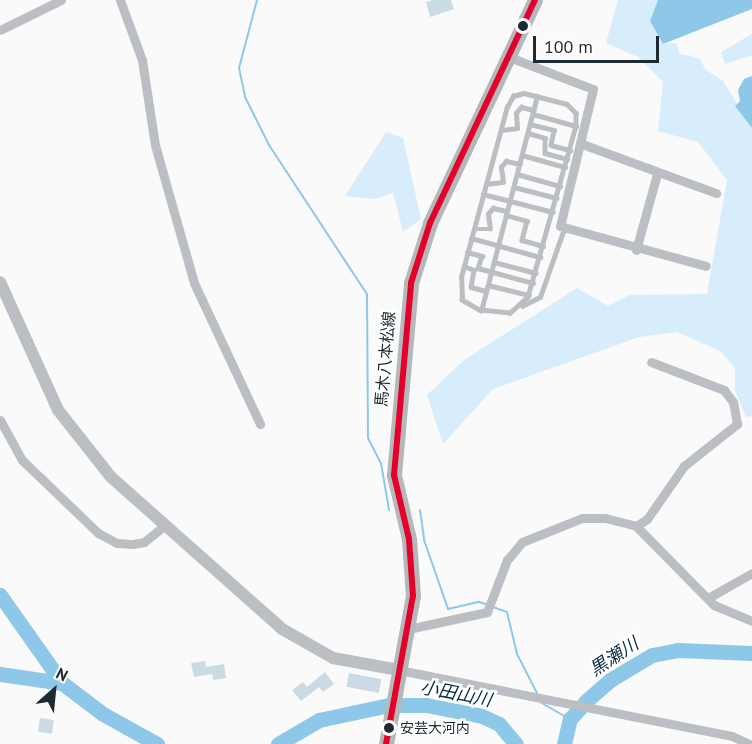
<!DOCTYPE html>
<html>
<head>
<meta charset="utf-8">
<style>
	body { margin:0 }
	#map { position:relative; width:752px; height:744px; overflow:hidden; background:#fafafa; font-family:"PT Sans","Noto Sans JP",sans-serif }
	div>[style] { position:absolute }
	[style*='--x'] { left:calc(var(--x)*1px); top:calc(var(--y)*1px); width:calc(var(--w)*1px); rotate:calc(var(--a)*1deg) }
	.green>* { inset:0; background:#d7edfb }
	.water>* { inset:0; background:#8ec8e9 }
	.stream>* { height:2px; margin:-1px; padding:0 1px; transform-origin:1px; border-radius:1px; background:#8ec8e9 }
	.river>* { height:15px; margin:-7.5px; padding:0 7.5px; transform-origin:7.5px; border-radius:7.5px; background:#8ec8e9 }
	.building>* { inset:0; background:#cbdbe5; transform-origin:0 0 }
	.service>* { height:4.5px; margin:-2.25px; padding:0 2.25px; transform-origin:2.25px; border-radius:2.25px; background:#bbbfc3 }
	.minor>* { height:9px; margin:-4.5px; padding:0 4.5px; transform-origin:4.5px; border-radius:4.5px; background:#bbbfc3 }
	.tertiary>* { height:12px; margin:-6px; padding:0 6px; transform-origin:6px; border-radius:6px; background:#bbbfc3 }
	.primary>* { height:15px; margin:-7.5px; padding:0 7.5px; transform-origin:7.5px; border-radius:7.5px; background:#b3b8ba }
	.bus-1>* { height:6px; margin:-3px; padding:0 3px; transform-origin:3px; border-radius:3px; background:#e4002b }
	.dots>* { width:16px; height:16px; translate:-50% -50%; box-sizing:border-box; border:3px solid #fff; border-radius:50% }
	span { translate:-50% -50%; white-space:nowrap; text-align:center; line-height:1.15; -webkit-text-stroke:5px #fff; paint-order:stroke }
	.bus-label { font-size:14px; color:#1d2a32 }
	.left { translate:0 -50%; text-align:left }
	.street-label { font-size:16px; color:#1d2a32 }
	.water-label { font-size:18px; color:#072e42; font-style:italic }
	.north { position:absolute; left:24px; top:660px; width:60px; height:60px; -webkit-text-stroke:4px #fff; paint-order:stroke; rotate:27deg; font-size:16px; font-weight:700; line-height:24px; text-align:center; color:#1d2a32 }
	.north::after { content:''; display:block; margin:auto; width:21px; height:27px; background:#1d2a32; clip-path:polygon(50% 0,100% 100%,50% 72%,0 100%) }
	.scale { position:absolute; left:533px; top:36px; width:126px; height:27px; box-sizing:border-box; border:3px solid #1d2a32; border-top:0; padding-left:8px; font-size:18px; line-height:21px; white-space:nowrap; color:#1d2a32; -webkit-text-stroke:4px #fff; paint-order:stroke }
</style>
</head>
<body>
<div id="map">
	<div class="green">
		<i style="clip-path:polygon(618px 0,658px 0,650px 21px,663px 44px,676px 43px,680px 54px,699px 58px,706px 70px,723px 81px,752px 128px,752px 416px,746px 417px,735px 391px,735px 368px,720px 351px,677px 332px,639px 337px,493px 389px,443px 444px,427px 395px,464px 360px,577px 288px,608px 306px,630px 295px,707px 294px,727px 180px,698px 142px,658px 131px,663px 82px,638px 57px,606px 43px)"></i>
		<i style="clip-path:polygon(752px 34px,752px 55px,725px 64px,721px 52px)"></i>
		<i style="clip-path:polygon(386px 132px,403px 138px,421px 219px,403px 232px,393px 193px,375px 199px,345px 196px)"></i>
	</div>
	<div class="water">
		<i style="clip-path:polygon(658px 0,752px 0,752px 9px,663px 44px,650px 21px)"></i>
		<i style="clip-path:polygon(752px 76px,752px 128px,735px 106px,740px 101px,738px 90px,744px 79px)"></i>
	</div>
	<div class="stream">
		<i style="--x:257;--y:0;--w:70;--a:104.8"></i>
		<i style="--x:239;--y:68;--w:30;--a:78"></i>
		<i style="--x:245;--y:97;--w:54;--a:63.4"></i>
		<i style="--x:269;--y:145;--w:178;--a:56.7"></i>
		<i style="--x:367;--y:294;--w:144;--a:89.6"></i>
		<i style="--x:368;--y:438;--w:28;--a:63"></i>
		<i style="--x:381;--y:463;--w:48;--a:80.3"></i>
		<i style="--x:420;--y:510;--w:30;--a:82"></i>
		<i style="--x:424;--y:540;--w:73;--a:70.8"></i>
		<i style="--x:448;--y:609;--w:32;--a:-13"></i>
		<i style="--x:479;--y:602;--w:9;--a:18"></i>
		<i style="--x:493;--y:607;--w:15;--a:20"></i>
		<i style="--x:507;--y:612;--w:43;--a:76.6"></i>
		<i style="--x:517;--y:654;--w:44;--a:62.9"></i>
		<i style="--x:540;--y:702;--w:34;--a:30"></i>
	</div>
	<div class="river">
		<i style="--x:0;--y:595;--w:108;--a:54.8"></i>
		<i style="--x:62;--y:683;--w:51;--a:37.1"></i>
		<i style="--x:103;--y:714;--w:62;--a:29.1"></i>
		<i style="--x:0;--y:674;--w:63;--a:8.3"></i>
		<i style="--x:278;--y:744;--w:48;--a:-30.3"></i>
		<i style="--x:319;--y:720;--w:72;--a:-12.1"></i>
		<i style="--x:389;--y:705;--w:37;--a:0"></i>
		<i style="--x:426;--y:705;--w:57;--a:11.1"></i>
		<i style="--x:482;--y:716;--w:19;--a:25"></i>
		<i style="--x:499;--y:724;--w:26;--a:50"></i>
		<i style="--x:564;--y:744;--w:26;--a:-77"></i>
		<i style="--x:570;--y:719;--w:24;--a:-48"></i>
		<i style="--x:586;--y:701;--w:32;--a:-41"></i>
		<i style="--x:610;--y:680;--w:49;--a:-30.8"></i>
		<i style="--x:652;--y:655;--w:26;--a:-11"></i>
		<i style="--x:678;--y:650;--w:74;--a:2.3"></i>
	</div>
	<div class="building">
		<i style="clip-path:polygon(433px 0,451px 0,454px 9px,430px 17px,426px 2px)"></i>
		<i style="clip-path:polygon(205px 661px,206px 667px,224px 664px,226px 678px,213px 680px,212px 674px,194px 677px,191px 663px)"></i>
		<i style="clip-path:polygon(325px 672px,334px 684px,323px 692px,319px 687px,301px 701px,292px 690px,303px 682px,307px 687px)"></i>
		<i style="left:349px;top:673px;width:33px;height:14px;rotate:11deg"></i>
		<i style="left:40px;top:718px;width:14px;height:14px;rotate:8deg"></i>
	</div>
	<div class="service">
		<i style="--x:524;--y:93;--w:44;--a:14.3"></i>
		<i style="--x:567;--y:104;--w:13;--a:45"></i>
		<i style="--x:576;--y:113;--w:13;--a:90"></i>
		<i style="--x:576;--y:126;--w:178;--a:105.7"></i>
		<i style="--x:528;--y:297;--w:24;--a:138"></i>
		<i style="--x:510;--y:313;--w:31;--a:-174"></i>
		<i style="--x:479;--y:310;--w:20;--a:-150"></i>
		<i style="--x:462;--y:300;--w:23;--a:-92"></i>
		<i style="--x:461;--y:277;--w:176;--a:-74.9"></i>
		<i style="--x:507;--y:107;--w:13;--a:-61"></i>
		<i style="--x:513;--y:96;--w:11;--a:-15"></i>
		<i style="--x:533;--y:114;--w:45;--a:15.6"></i>
		<i style="--x:530;--y:124;--w:25;--a:14"></i>
		<i style="--x:554;--y:130;--w:15;--a:101"></i>
		<i style="--x:551;--y:145;--w:20;--a:15"></i>
		<i style="--x:501;--y:130;--w:16;--a:-7"></i>
		<i style="--x:517;--y:128;--w:15;--a:-94"></i>
		<i style="--x:516;--y:113;--w:8;--a:-50"></i>
		<i style="--x:521;--y:107;--w:13;--a:13"></i>
		<i style="--x:528;--y:133;--w:18;--a:16"></i>
		<i style="--x:545;--y:138;--w:15;--a:90"></i>
		<i style="--x:545;--y:153;--w:23;--a:15"></i>
		<i style="--x:522;--y:155;--w:45;--a:15.6"></i>
		<i style="--x:517;--y:174;--w:45;--a:15.6"></i>
		<i style="--x:486;--y:184;--w:17;--a:-7"></i>
		<i style="--x:503;--y:182;--w:15;--a:-98"></i>
		<i style="--x:501;--y:167;--w:8;--a:-50"></i>
		<i style="--x:506;--y:161;--w:14;--a:12"></i>
		<i style="--x:514;--y:187;--w:44;--a:14.3"></i>
		<i style="--x:483;--y:194;--w:72;--a:14.4"></i>
		<i style="--x:506;--y:215;--w:22;--a:16"></i>
		<i style="--x:527;--y:221;--w:20;--a:105"></i>
		<i style="--x:522;--y:240;--w:22;--a:16"></i>
		<i style="--x:474;--y:229;--w:16;--a:0"></i>
		<i style="--x:490;--y:229;--w:15;--a:-98"></i>
		<i style="--x:488;--y:214;--w:8;--a:-50"></i>
		<i style="--x:493;--y:208;--w:14;--a:12"></i>
		<i style="--x:471;--y:238;--w:72;--a:15.4"></i>
		<i style="--x:467;--y:252;--w:16;--a:15"></i>
		<i style="--x:482;--y:256;--w:13;--a:108"></i>
		<i style="--x:478;--y:268;--w:57;--a:15.3"></i>
		<i style="--x:494;--y:262;--w:43;--a:14.7"></i>
		<i style="--x:464;--y:266;--w:11;--a:22"></i>
		<i style="--x:474;--y:270;--w:17;--a:100"></i>
		<i style="--x:471;--y:287;--w:16;--a:15"></i>
		<i style="--x:488;--y:285;--w:42;--a:13.7"></i>
		<i style="--x:522;--y:306;--w:20;--a:-27"></i>
		<i style="--x:540;--y:297;--w:72;--a:-70.6"></i>
		<i style="--x:481;--y:311;--w:222;--a:-75.4"></i>
	</div>
	<div class="minor">
		<i style="--x:120;--y:0;--w:64;--a:69.9"></i>
		<i style="--x:142;--y:60;--w:86;--a:81.3"></i>
		<i style="--x:155;--y:145;--w:143;--a:74.2"></i>
		<i style="--x:194;--y:283;--w:156;--a:64.9"></i>
		<i style="--x:0;--y:30;--w:68;--a:-26.2"></i>
		<i style="--x:509;--y:57;--w:90;--a:20.9"></i>
		<i style="--x:593;--y:89;--w:141;--a:103.5"></i>
		<i style="--x:560;--y:226;--w:151;--a:15.3"></i>
		<i style="--x:582;--y:144;--w:143;--a:20.1"></i>
		<i style="--x:636;--y:250;--w:79;--a:-74.6"></i>
		<i style="--x:0;--y:420;--w:46;--a:61.2"></i>
		<i style="--x:22;--y:460;--w:105;--a:43.8"></i>
		<i style="--x:98;--y:533;--w:21;--a:28"></i>
		<i style="--x:117;--y:543;--w:16;--a:4"></i>
		<i style="--x:133;--y:544;--w:11;--a:-10"></i>
		<i style="--x:144;--y:542;--w:26;--a:-39"></i>
		<i style="--x:636;--y:526;--w:13;--a:-32"></i>
		<i style="--x:647;--y:519;--w:65;--a:-55.1"></i>
		<i style="--x:684;--y:466;--w:68;--a:-38.4"></i>
		<i style="--x:737;--y:424;--w:22;--a:-100"></i>
		<i style="--x:733;--y:402;--w:15;--a:-127"></i>
		<i style="--x:724;--y:390;--w:78;--a:-159"></i>
		<i style="--x:708;--y:598;--w:51;--a:-29.6"></i>
		<i style="--x:408;--y:629;--w:81;--a:-12.1"></i>
		<i style="--x:487;--y:612;--w:56;--a:-69"></i>
		<i style="--x:507;--y:560;--w:23;--a:-50"></i>
		<i style="--x:522;--y:542;--w:65;--a:-21.8"></i>
		<i style="--x:582;--y:518;--w:23;--a:0"></i>
		<i style="--x:605;--y:518;--w:32;--a:14"></i>
		<i style="--x:636;--y:526;--w:111;--a:45.4"></i>
		<i style="--x:714;--y:605;--w:41;--a:22.8"></i>
		<i style="--x:399;--y:670;--w:339;--a:11.2"></i>
		<i style="--x:732;--y:736;--w:19;--a:25"></i>
	</div>
	<div class="tertiary">
		<i style="--x:0;--y:282;--w:141;--a:65.6"></i>
		<i style="--x:58;--y:410;--w:85;--a:51.7"></i>
		<i style="--x:111;--y:477;--w:229;--a:41.6"></i>
		<i style="--x:282;--y:629;--w:59;--a:29.6"></i>
		<i style="--x:333;--y:658;--w:67;--a:10.3"></i>
	</div>
	<div class="primary">
		<i style="--x:386;--y:744;--w:150;--a:-79.7"></i>
		<i style="--x:413;--y:596;--w:57;--a:-94"></i>
		<i style="--x:409;--y:539;--w:66;--a:-103.2"></i>
		<i style="--x:394;--y:475;--w:193;--a:-84.9"></i>
		<i style="--x:411;--y:283;--w:63;--a:-72.4"></i>
		<i style="--x:430;--y:223;--w:246;--a:-64.8"></i>
	</div>
	<div class="bus-1">
		<i style="--x:386;--y:744;--w:150;--a:-79.7"></i>
		<i style="--x:413;--y:596;--w:57;--a:-94"></i>
		<i style="--x:409;--y:539;--w:66;--a:-103.2"></i>
		<i style="--x:394;--y:475;--w:193;--a:-84.9"></i>
		<i style="--x:411;--y:283;--w:63;--a:-72.4"></i>
		<i style="--x:430;--y:223;--w:246;--a:-64.8"></i>
	</div>
	<div class="dots">
		<i style="left:523px;top:26px;background:#1d2a32"></i>
		<i style="left:389px;top:728px;background:#1d2a32"></i>
	</div>
	<div class="bus-label">
		<span class="left" style="left:400px;top:728px">安芸大河内</span>
	</div>
	<div class="street-label">
		<span style="left:385px;top:359px;rotate:-85deg">馬木八本松線</span>
	</div>
	<div class="water-label">
		<span style="left:614px;top:657px;rotate:-33deg">黒瀬川</span>
		<span style="left:456px;top:694px;rotate:11deg">小田山川</span>
	</div>
	<div class="north">N</div>
	<div class="scale">100 m</div>
</div>
</body>
</html>
